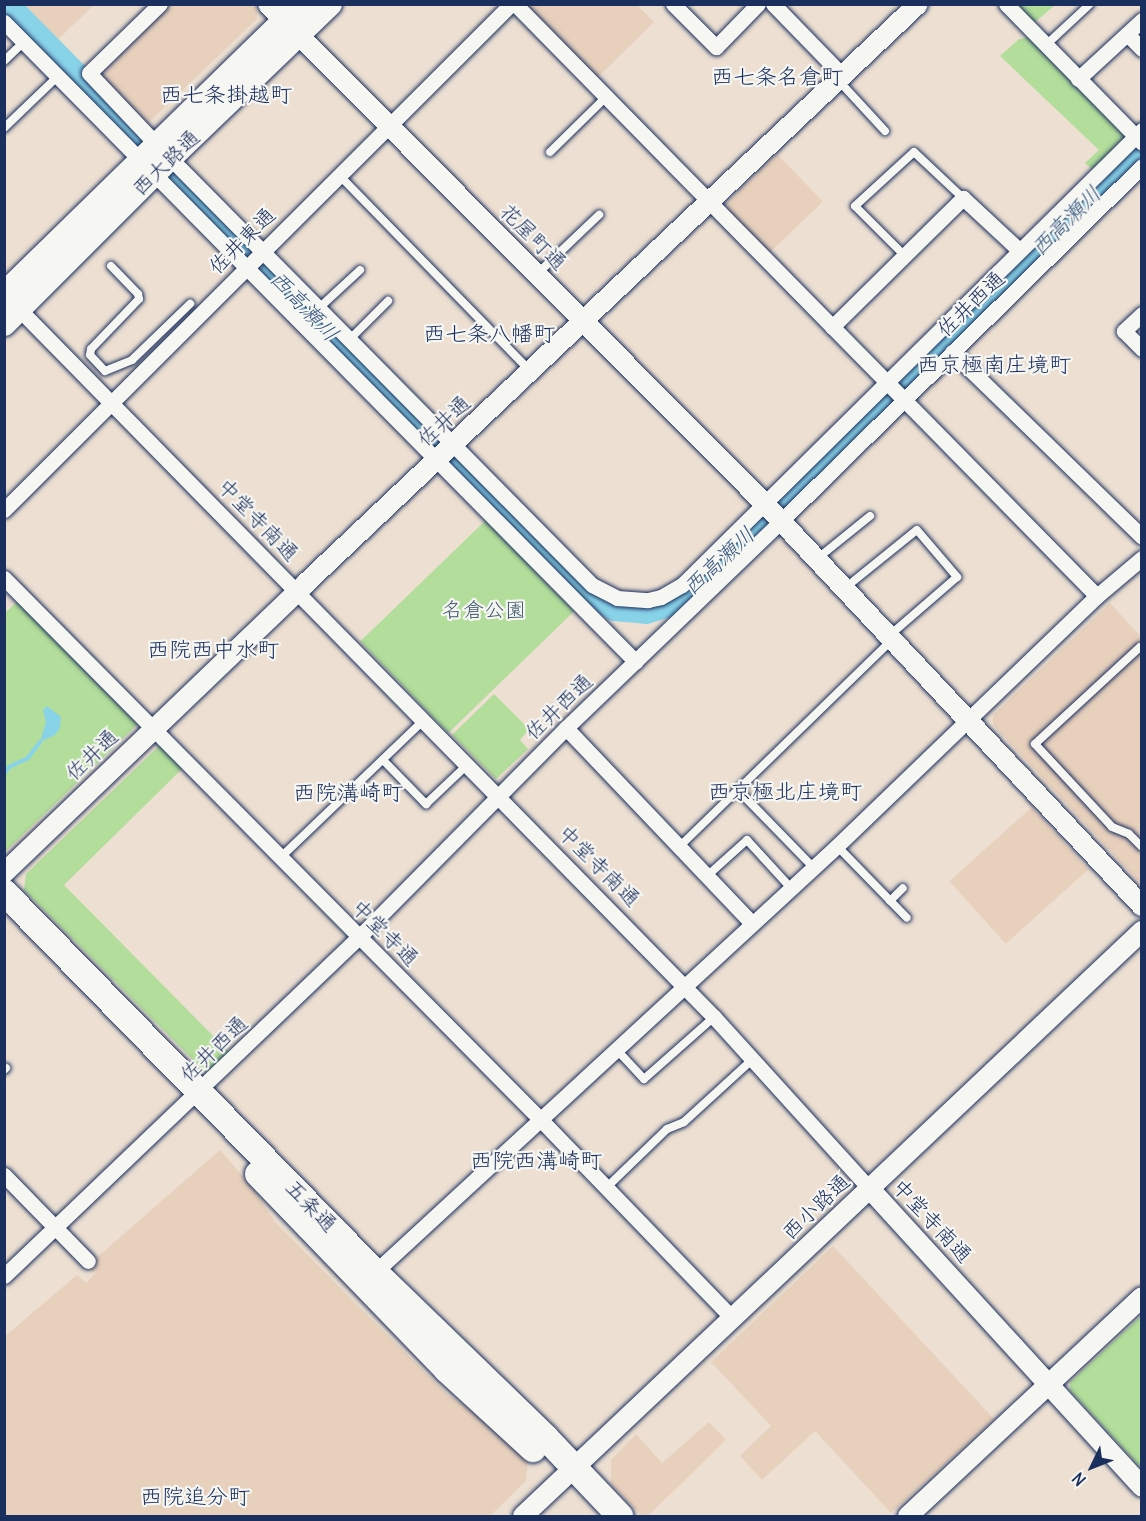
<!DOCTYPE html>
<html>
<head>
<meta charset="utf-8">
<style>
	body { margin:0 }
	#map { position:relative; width:1146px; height:1521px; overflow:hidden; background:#ede0d2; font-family:Delius,"Klee One",sans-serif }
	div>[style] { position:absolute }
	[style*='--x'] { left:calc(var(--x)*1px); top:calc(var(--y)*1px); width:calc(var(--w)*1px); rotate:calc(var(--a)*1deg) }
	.built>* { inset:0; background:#e7d0bc; transform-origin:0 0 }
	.green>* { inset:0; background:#b2dd9a; transform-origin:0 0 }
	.water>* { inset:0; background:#89d3e9 }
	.stream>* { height:4px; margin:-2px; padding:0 2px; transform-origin:2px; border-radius:2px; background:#89d3e9 }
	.river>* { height:24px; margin:-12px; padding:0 12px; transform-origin:12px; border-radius:12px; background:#89d3e9 }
	.roads { filter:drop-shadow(0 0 2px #1b2f5e) drop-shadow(0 0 2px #1b2f5e) }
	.service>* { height:8px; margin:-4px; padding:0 4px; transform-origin:4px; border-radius:4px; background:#f6f6f2 }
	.minor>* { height:15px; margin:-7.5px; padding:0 7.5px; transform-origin:7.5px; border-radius:7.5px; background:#f6f6f2 }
	.tertiary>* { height:20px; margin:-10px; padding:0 10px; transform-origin:10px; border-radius:10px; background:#f6f6f2 }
	.primary>* { height:24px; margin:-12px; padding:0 12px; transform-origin:12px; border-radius:12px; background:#f6f6f2 }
	.trunk>* { height:26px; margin:-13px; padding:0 13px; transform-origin:13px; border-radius:13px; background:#f6f6f2 }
	span { translate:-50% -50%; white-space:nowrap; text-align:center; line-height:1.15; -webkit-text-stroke:4.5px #f6f6f2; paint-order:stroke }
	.street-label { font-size:21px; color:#1b2f5e }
	.park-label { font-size:21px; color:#415a6d }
	.neighbourhood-label { font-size:22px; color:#1b2f5e }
	.water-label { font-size:22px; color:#365881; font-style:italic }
	.frame { position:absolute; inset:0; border:6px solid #1b2f5e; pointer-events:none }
	.north { position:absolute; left:1062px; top:1437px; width:60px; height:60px; -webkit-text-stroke:4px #f6f6f2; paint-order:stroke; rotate:227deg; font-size:16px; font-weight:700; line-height:24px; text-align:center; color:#1b2f5e }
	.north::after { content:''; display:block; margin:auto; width:21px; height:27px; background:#1b2f5e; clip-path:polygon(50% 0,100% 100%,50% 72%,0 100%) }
</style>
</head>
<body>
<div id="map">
	<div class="built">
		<i style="clip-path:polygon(256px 4px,257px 19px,146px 125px,99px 77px,98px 72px,168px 5px)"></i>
		<i style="clip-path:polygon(523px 4px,637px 5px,654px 22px,595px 80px)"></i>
		<i style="clip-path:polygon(19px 5px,94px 5px,55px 42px)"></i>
		<i style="left:777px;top:154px;width:66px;height:77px;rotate:46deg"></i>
		<i style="clip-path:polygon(1110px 603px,1141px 637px,1141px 884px,993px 725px,993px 715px)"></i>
		<i style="left:1032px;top:807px;width:84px;height:111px;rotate:48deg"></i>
		<i style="clip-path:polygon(220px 1150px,252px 1187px,275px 1222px,369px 1317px,448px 1395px,497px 1428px,528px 1460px,526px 1481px,490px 1516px,5px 1516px,4px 1337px,77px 1275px,86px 1283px,97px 1271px,93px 1272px,87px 1266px)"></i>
		<i style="clip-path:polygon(833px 1246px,994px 1419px,891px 1513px,815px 1431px,762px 1480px,740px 1456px,771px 1426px,711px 1362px)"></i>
		<i style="clip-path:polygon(709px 1422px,726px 1440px,650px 1514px,642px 1516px,611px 1484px,611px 1460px,636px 1434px,662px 1463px)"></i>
	</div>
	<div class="green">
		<i style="clip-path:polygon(1016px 5px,1055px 5px,1034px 23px)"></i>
		<i style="clip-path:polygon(1030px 37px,1126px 136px,1093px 170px,1085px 163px,1099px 150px,1000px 56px,1019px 39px)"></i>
		<i style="left:486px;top:520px;width:127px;height:175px;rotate:46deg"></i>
		<i style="clip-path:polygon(18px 601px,138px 724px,5px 852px,5px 613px)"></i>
		<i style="clip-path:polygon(494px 694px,529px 729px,520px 740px,528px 749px,496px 779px,452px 735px)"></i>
		<i style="clip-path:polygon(160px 745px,182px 769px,64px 885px,230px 1053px,207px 1074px,24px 890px,26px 874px)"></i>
		<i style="clip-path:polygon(1141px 1316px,1141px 1468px,1070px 1390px,1070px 1382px)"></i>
	</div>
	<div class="water">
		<i style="clip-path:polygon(47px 706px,61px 717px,60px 728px,55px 735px,40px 742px,46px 722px,43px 710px)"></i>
	</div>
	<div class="stream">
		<i style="--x:412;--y:424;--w:13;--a:13"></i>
		<i style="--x:539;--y:555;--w:13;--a:13"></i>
		<i style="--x:4;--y:774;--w:9;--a:-54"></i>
		<i style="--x:9;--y:767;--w:21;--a:-25"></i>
		<i style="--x:28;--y:758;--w:20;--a:-53"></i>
	</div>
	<div class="river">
		<i style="--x:7;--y:4;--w:185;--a:45.4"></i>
		<i style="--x:179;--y:179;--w:574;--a:45.56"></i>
		<i style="--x:581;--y:589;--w:39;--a:31"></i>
		<i style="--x:614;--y:609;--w:32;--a:5"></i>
		<i style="--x:646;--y:612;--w:27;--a:-17"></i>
		<i style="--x:672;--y:604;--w:26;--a:-36"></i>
		<i style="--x:693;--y:589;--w:630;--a:-44.55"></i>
	</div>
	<div class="roads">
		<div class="service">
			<i style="--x:1046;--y:45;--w:60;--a:-43"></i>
			<i style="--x:4;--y:61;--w:28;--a:-44"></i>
			<i style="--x:839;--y:81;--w:68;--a:47.4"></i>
			<i style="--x:4;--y:128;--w:76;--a:-43.9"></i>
			<i style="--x:550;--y:152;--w:78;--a:-44.5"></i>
			<i style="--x:339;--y:175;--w:274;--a:45.7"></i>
			<i style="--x:904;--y:255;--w:69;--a:-135"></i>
			<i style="--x:855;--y:206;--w:80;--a:-42.5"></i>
			<i style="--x:914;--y:152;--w:67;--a:43.2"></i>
			<i style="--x:111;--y:266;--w:39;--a:46"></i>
			<i style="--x:138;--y:294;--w:5;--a:79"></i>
			<i style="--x:139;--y:299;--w:69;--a:133.8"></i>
			<i style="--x:91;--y:349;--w:6;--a:99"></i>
			<i style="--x:90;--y:355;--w:22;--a:47"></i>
			<i style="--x:105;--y:371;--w:29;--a:-22"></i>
			<i style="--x:132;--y:360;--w:81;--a:-44"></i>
			<i style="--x:537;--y:274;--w:86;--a:-43.6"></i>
			<i style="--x:319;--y:308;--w:56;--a:-42.8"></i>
			<i style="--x:350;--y:339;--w:54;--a:-45"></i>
			<i style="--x:818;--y:558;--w:67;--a:-38.9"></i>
			<i style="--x:845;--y:588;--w:92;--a:-38.9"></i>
			<i style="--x:917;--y:530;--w:62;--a:49.6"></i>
			<i style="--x:957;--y:577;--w:89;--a:139.1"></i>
			<i style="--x:1142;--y:648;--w:2;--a:-153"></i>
			<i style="--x:1140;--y:647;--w:143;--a:137.3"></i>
			<i style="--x:1035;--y:744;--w:113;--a:47.1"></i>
			<i style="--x:1112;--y:827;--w:18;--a:22"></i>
			<i style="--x:1129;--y:834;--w:18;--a:45"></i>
			<i style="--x:383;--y:760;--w:62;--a:45.7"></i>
			<i style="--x:426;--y:804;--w:55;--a:-43.5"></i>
			<i style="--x:738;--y:790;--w:107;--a:45.8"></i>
			<i style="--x:837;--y:846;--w:100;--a:45.8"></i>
			<i style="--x:679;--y:847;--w:296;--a:-44.2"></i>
			<i style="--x:280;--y:858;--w:197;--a:-43.8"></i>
			<i style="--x:707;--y:876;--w:54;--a:-42"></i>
			<i style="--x:747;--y:840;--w:65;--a:47.5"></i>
			<i style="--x:890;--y:901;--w:18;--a:-45"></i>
			<i style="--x:616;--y:1049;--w:41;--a:47"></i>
			<i style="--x:644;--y:1079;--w:94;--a:-41.5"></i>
			<i style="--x:4;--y:1070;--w:3;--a:-45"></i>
			<i style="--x:606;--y:1188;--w:85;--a:-44"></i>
			<i style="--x:667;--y:1129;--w:18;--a:-22"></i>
			<i style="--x:684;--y:1122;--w:93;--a:-42.4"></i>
		</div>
		<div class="minor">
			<i style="--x:515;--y:4;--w:830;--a:45.49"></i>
			<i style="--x:673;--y:4;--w:61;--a:45"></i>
			<i style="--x:716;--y:47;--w:60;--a:-45.7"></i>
			<i style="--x:773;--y:4;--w:100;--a:45.8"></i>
			<i style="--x:1006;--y:4;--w:194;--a:45.6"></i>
			<i style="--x:4;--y:22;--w:899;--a:45.36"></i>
			<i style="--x:1127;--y:34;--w:21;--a:45"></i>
			<i style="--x:1078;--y:79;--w:87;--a:-42.7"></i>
			<i style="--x:157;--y:145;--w:99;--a:-133.4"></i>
			<i style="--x:89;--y:73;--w:99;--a:-44.2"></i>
			<i style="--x:170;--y:158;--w:600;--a:45.34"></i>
			<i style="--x:592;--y:585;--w:28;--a:27"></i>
			<i style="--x:617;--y:598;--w:31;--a:4"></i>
			<i style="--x:648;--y:600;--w:13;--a:-13"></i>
			<i style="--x:661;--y:597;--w:24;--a:-30"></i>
			<i style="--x:682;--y:585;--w:647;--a:-44.69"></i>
			<i style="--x:13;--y:303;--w:1001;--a:45.53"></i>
			<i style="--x:714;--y:1017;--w:232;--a:47.8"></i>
			<i style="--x:1142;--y:314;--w:25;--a:137"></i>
			<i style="--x:1124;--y:331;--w:25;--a:45"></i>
			<i style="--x:832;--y:327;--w:184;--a:-44.6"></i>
			<i style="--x:963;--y:198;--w:76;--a:42.9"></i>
			<i style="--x:952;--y:352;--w:265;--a:44.2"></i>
			<i style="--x:4;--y:510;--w:716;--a:-44.94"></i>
			<i style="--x:4;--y:578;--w:763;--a:45.27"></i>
			<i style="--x:541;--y:1120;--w:277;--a:46"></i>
			<i style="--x:566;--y:728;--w:269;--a:46.4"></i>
			<i style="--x:4;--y:1175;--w:120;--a:45.7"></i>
			<i style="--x:375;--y:1272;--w:628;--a:-42.68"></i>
			<i style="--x:837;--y:846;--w:361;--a:-43.9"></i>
			<i style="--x:1097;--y:596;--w:59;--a:-40.2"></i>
			<i style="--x:4;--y:1276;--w:491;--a:-43.7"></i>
			<i style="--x:359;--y:937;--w:294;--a:-45.3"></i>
			<i style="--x:566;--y:728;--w:298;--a:-43.9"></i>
			<i style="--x:781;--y:521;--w:506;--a:-44.52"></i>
		</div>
		<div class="tertiary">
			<i style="--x:268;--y:4;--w:704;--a:45.17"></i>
			<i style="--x:764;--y:503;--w:553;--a:46.83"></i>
			<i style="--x:4;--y:873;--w:419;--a:-43.8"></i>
			<i style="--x:306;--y:583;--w:842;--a:-43.41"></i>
			<i style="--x:870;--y:1189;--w:403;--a:47.6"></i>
			<i style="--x:523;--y:1516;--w:852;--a:-43.38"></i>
			<i style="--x:908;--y:1516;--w:320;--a:-43.1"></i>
		</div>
		<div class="primary">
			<i style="--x:4;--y:294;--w:415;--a:-44.3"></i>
			<i style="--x:4;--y:324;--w:235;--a:-45"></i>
			<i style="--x:170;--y:158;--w:222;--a:-43.9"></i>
		</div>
		<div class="trunk">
			<i style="--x:4;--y:892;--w:531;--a:45.69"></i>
			<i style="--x:375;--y:1272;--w:238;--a:44.1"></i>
			<i style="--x:546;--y:1438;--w:108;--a:46.5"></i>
			<i style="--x:258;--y:1174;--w:272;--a:46"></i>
			<i style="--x:447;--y:1370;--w:117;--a:42.6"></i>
		</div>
	</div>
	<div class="street-label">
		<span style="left:166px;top:163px;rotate:-44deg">西大路通</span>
		<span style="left:533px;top:237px;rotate:45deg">花屋町通</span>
		<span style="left:242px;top:241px;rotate:-45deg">佐井東通</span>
		<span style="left:971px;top:304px;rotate:-44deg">佐井西通</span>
		<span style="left:444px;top:421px;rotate:-43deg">佐井通</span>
		<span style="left:258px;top:520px;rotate:46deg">中堂寺南通</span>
		<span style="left:559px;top:707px;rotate:-44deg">佐井西通</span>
		<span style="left:92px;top:755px;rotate:-44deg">佐井通</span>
		<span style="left:599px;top:866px;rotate:45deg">中堂寺南通</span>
		<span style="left:385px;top:933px;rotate:45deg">中堂寺通</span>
		<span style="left:214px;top:1049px;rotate:-44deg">佐井西通</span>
		<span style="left:311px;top:1206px;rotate:46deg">五条通</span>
		<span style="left:816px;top:1207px;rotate:-44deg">西小路通</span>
		<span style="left:932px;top:1221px;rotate:47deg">中堂寺南通</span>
	</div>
	<div class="park-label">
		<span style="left:484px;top:610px">名倉公園</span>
	</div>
	<div class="neighbourhood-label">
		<span style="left:777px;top:77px">西七条名倉町</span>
		<span style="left:226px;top:95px">西七条掛越町</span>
		<span style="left:489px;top:334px">西七条八幡町</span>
		<span style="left:994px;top:365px">西京極南庄境町</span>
		<span style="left:213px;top:650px">西院西中水町</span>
		<span style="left:785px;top:792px">西京極北庄境町</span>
		<span style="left:348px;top:793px">西院溝崎町</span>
		<span style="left:536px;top:1161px">西院西溝崎町</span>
		<span style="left:195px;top:1497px">西院追分町</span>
	</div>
	<div class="water-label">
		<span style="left:1066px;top:221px;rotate:-45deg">西高瀬川</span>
		<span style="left:304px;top:306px;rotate:46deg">西高瀬川</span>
		<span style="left:719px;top:561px;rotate:-43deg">西高瀬川</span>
	</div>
	<div class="frame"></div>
	<div class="north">N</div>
</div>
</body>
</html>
